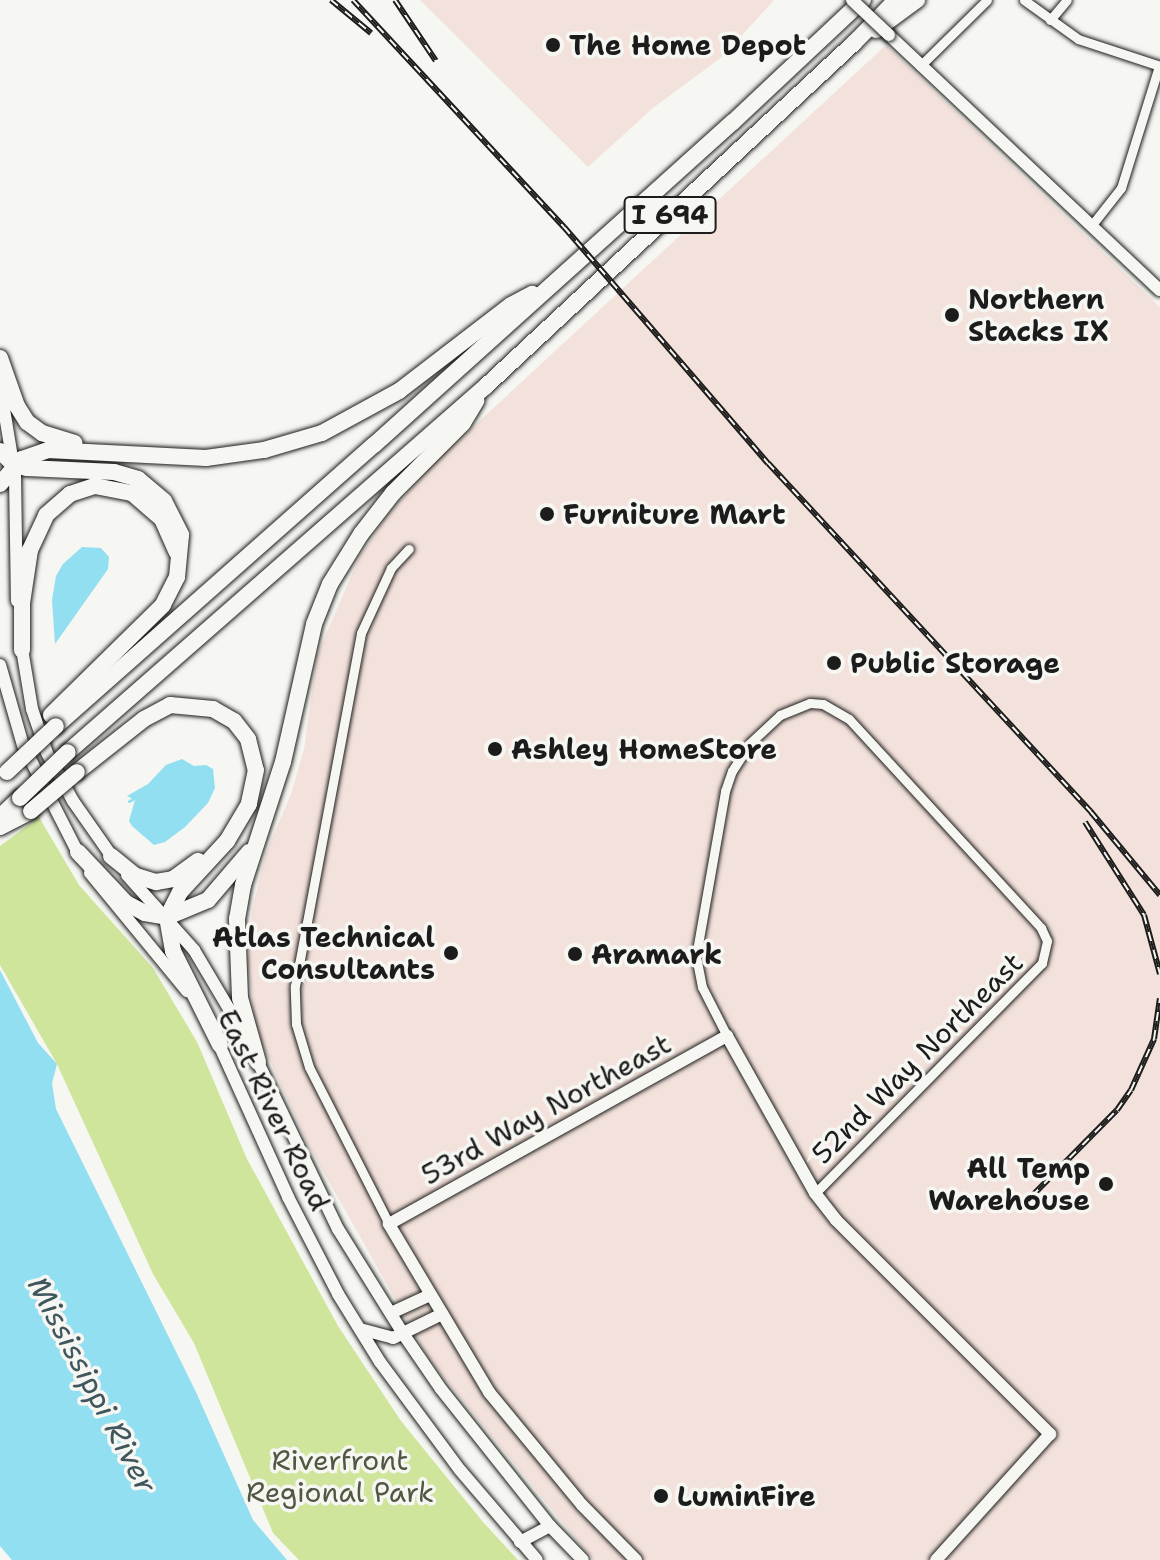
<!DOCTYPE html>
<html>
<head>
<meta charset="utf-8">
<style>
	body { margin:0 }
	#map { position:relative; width:1160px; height:1560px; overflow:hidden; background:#f6f6f2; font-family:"Shantell Sans",sans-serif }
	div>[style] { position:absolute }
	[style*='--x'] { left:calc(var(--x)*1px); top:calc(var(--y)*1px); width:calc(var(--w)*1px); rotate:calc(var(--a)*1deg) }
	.built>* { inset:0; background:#f3e2db }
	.green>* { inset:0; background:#cee59b }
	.water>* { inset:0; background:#91dff0 }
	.stream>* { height:3px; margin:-1.5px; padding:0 1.5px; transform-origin:1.5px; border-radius:1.5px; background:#91dff0 }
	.roads { filter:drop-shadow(0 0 2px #1c1c1c) drop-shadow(0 0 2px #1c1c1c) }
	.street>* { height:9px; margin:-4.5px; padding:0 4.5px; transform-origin:4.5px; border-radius:4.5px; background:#f6f6f2 }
	.secondary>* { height:12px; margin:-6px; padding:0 6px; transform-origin:6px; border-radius:6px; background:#f6f6f2 }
	.highway>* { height:16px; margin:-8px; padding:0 8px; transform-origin:8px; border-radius:8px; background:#f6f6f2 }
	.rail>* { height:6px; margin-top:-3px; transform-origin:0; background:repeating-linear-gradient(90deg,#f6f6f2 0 9px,#1c1c1c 0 18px); box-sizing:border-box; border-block:2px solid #1c1c1c }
	.bridges { filter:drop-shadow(0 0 2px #1c1c1c) drop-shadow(0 0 2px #1c1c1c) }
	.secondary-bridge>* { height:12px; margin:-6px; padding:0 6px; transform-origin:6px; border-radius:6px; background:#f6f6f2 }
	.highway-bridge>* { height:16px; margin:-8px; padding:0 8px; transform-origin:8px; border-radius:8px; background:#f6f6f2 }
	.dots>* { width:22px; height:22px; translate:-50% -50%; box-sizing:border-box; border:4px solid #f6f6f2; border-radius:50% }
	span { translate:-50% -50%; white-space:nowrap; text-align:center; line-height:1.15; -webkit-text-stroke:7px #f6f6f2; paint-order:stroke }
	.shield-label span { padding:2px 6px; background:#f6f6f2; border:2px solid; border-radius:6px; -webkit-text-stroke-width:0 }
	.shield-label { font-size:26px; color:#1c1c1c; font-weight:700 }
	.poi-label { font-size:28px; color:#1c1c1c; font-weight:700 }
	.left { translate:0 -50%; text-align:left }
	.right { translate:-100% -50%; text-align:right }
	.street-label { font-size:28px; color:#1c1c1c }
	.park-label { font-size:28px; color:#515842 }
	.water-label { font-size:30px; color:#3f565c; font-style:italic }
</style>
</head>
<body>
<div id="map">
	<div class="built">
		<i style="clip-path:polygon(420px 0,774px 0,722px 57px,653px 108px,588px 167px)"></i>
		<i style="clip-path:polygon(886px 45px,1160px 307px,1160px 1560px,593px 1560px,429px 1359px,306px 1141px,256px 1030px,248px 964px,252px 911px,265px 855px,291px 794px,304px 749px,317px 655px,359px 558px,389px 513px,435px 462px)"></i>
	</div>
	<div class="green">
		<i style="clip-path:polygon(39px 817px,79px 885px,153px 968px,197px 1042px,247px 1159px,338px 1326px,401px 1421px,483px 1522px,518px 1560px,299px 1560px,273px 1533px,194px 1343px,153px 1274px,57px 1064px,0 965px,0 846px)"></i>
	</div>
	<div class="water">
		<i style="clip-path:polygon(82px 547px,101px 548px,109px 557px,108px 569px,55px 644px,52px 600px,56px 576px,63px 564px)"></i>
		<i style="clip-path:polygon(182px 759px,194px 766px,206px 765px,213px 769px,215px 788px,208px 803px,185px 827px,165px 842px,154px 845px,132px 826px,129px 821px,135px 800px,127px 796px,148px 784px,166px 765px)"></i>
		<i style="clip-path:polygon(0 970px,38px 1043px,57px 1064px,52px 1083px,56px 1109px,195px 1390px,253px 1520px,287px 1560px,12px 1560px,0 1546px)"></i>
	</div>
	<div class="stream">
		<i style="--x:129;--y:801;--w:4;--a:-27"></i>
	</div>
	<div class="roads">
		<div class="street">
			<i style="--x:1024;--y:0;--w:67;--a:35.8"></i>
			<i style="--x:1078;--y:39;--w:86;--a:18.2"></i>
			<i style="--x:1050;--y:20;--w:26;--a:-50"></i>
			<i style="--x:920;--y:66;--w:94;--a:-44.6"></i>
			<i style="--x:1091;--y:226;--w:48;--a:-51.7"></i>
			<i style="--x:1121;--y:188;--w:128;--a:-72.7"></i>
			<i style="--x:727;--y:1036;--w:55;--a:-117"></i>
			<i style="--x:702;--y:987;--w:32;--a:-101"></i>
			<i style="--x:696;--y:956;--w:168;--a:-80"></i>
			<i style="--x:725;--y:791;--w:21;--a:-71"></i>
			<i style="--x:732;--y:771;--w:33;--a:-57"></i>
			<i style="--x:750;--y:743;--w:41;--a:-43"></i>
			<i style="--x:780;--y:715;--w:32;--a:-22"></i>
			<i style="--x:810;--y:703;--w:13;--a:4"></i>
			<i style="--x:823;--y:704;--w:30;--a:30"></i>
			<i style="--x:849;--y:719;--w:284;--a:47.4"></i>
			<i style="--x:1041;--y:928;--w:14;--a:65"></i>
			<i style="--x:1047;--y:941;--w:23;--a:103"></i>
			<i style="--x:1042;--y:963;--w:323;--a:134.6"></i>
			<i style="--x:389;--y:1224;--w:176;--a:-117"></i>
			<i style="--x:309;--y:1067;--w:45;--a:-106.8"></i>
			<i style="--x:296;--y:1024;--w:38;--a:-92"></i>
			<i style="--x:295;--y:986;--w:359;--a:-79.4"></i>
			<i style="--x:361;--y:633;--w:72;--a:-65.2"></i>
			<i style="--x:391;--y:568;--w:26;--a:-47"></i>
		</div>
		<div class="secondary">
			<i style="--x:889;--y:35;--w:372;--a:43.3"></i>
			<i style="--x:0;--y:385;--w:92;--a:80.6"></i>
			<i style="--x:15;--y:476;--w:125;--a:89.1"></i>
			<i style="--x:21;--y:643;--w:67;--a:80.5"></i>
			<i style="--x:32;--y:709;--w:46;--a:71.2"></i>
			<i style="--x:47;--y:753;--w:55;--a:61.6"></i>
			<i style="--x:73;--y:801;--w:73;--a:55"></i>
			<i style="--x:0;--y:665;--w:83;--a:74"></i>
			<i style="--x:23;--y:745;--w:126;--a:63"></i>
			<i style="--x:90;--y:873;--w:153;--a:50.6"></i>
			<i style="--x:127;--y:875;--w:101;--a:48.2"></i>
			<i style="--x:194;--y:950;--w:100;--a:59.3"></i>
			<i style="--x:216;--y:1038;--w:175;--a:65.6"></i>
			<i style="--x:288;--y:1197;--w:109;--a:62.7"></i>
			<i style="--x:338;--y:1294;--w:80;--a:58.3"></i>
			<i style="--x:380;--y:1362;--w:134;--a:53.5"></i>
			<i style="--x:460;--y:1470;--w:118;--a:49.5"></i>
			<i style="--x:255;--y:1056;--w:192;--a:64.4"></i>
			<i style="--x:338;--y:1229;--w:125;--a:58.1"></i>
			<i style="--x:404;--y:1335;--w:65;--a:55.6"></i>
			<i style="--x:441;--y:1389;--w:175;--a:51.5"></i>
			<i style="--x:550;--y:1526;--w:47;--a:45.9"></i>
			<i style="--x:391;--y:1313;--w:43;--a:-24.8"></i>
			<i style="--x:360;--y:1329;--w:34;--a:15"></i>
			<i style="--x:393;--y:1338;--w:55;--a:-26.1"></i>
			<i style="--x:520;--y:1542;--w:34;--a:-28"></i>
			<i style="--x:636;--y:1560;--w:77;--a:-134.5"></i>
			<i style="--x:582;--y:1505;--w:146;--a:-129.5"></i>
			<i style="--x:489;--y:1392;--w:196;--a:-120.8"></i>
			<i style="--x:389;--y:1224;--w:387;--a:-29.1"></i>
			<i style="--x:727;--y:1036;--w:180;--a:60.7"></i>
			<i style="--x:815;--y:1193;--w:34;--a:52"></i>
			<i style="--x:836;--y:1220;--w:303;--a:45"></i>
			<i style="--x:1050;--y:1434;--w:170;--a:132.1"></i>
		</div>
		<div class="highway">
			<i style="--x:876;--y:30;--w:51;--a:-36.2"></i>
			<i style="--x:0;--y:358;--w:51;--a:70.5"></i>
			<i style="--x:17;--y:406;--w:19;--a:58"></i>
			<i style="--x:27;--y:422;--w:19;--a:36"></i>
			<i style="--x:42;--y:433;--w:34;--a:17"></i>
			<i style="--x:0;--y:451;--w:20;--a:45"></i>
			<i style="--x:14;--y:465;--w:13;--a:13"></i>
			<i style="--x:27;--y:468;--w:87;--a:2.6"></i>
			<i style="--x:114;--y:472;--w:25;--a:16"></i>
			<i style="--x:138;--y:479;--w:34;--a:40"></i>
			<i style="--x:164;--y:501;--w:38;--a:63"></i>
			<i style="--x:181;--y:535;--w:42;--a:95.4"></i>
			<i style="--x:177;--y:577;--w:31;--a:117"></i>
			<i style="--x:163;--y:605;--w:157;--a:135.5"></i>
			<i style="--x:0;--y:484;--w:33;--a:-49"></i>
			<i style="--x:22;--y:459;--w:28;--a:-19"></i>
			<i style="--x:48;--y:450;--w:158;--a:2.9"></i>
			<i style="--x:206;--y:458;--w:59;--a:-7.9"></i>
			<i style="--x:264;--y:450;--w:60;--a:-16.3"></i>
			<i style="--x:322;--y:433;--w:88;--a:-28.6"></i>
			<i style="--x:399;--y:391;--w:141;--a:-37.5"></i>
			<i style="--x:511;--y:305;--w:24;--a:-28"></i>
			<i style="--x:22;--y:650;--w:47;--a:-90"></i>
			<i style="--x:22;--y:603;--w:54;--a:-81.4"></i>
			<i style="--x:30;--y:550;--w:38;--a:-65"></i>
			<i style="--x:46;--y:515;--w:32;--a:-41"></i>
			<i style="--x:70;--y:494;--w:26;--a:-18"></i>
			<i style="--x:95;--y:486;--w:38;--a:11"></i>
			<i style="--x:132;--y:493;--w:40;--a:41"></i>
			<i style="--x:162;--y:519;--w:36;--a:66"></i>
			<i style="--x:56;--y:726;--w:424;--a:-41.5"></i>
			<i style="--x:374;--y:445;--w:483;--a:-42"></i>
			<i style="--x:733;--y:122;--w:178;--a:-43.2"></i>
			<i style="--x:68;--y:752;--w:556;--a:-41.21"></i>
			<i style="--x:486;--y:386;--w:503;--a:-42.99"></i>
			<i style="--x:854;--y:43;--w:60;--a:-45.7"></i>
			<i style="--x:77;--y:772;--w:85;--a:-38.3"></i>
			<i style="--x:144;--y:719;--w:30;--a:-28"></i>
			<i style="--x:170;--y:705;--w:43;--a:5.3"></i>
			<i style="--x:213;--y:709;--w:24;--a:30"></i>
			<i style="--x:234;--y:721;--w:23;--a:52"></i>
			<i style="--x:248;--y:739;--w:32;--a:76"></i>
			<i style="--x:256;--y:770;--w:35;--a:102"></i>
			<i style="--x:249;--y:804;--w:43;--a:120.7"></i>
			<i style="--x:227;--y:841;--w:69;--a:132.7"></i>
			<i style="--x:180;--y:892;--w:28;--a:117"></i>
			<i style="--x:167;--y:917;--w:35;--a:80"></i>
			<i style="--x:173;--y:951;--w:105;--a:63.4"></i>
			<i style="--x:0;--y:817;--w:28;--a:-44"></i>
			<i style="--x:0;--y:827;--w:35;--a:-27"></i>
			<i style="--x:78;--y:852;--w:70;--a:46.7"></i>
			<i style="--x:126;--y:903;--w:21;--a:28"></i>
			<i style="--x:145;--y:913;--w:22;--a:10"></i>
			<i style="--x:167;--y:917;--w:44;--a:-22.5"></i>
			<i style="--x:208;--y:900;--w:63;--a:-49.5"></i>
			<i style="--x:111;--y:856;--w:32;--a:39"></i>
			<i style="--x:136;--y:876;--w:21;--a:17"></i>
			<i style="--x:156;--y:882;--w:17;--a:-10"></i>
			<i style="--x:173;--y:879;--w:31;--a:-36"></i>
			<i style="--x:258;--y:1062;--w:66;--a:-105.7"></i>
			<i style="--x:240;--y:998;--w:79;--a:-92.2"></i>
			<i style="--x:237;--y:919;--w:35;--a:-80"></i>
			<i style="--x:243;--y:885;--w:129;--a:-72"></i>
			<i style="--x:283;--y:762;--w:141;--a:-77.3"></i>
			<i style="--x:314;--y:624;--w:43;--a:-68.2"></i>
			<i style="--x:330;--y:584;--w:59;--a:-58.2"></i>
			<i style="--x:361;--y:534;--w:52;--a:-52"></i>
			<i style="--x:393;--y:493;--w:99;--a:-45"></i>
			<i style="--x:463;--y:423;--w:26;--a:-59"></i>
		</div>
	</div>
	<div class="rail">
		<i style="--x:331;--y:0;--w:52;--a:39.5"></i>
		<i style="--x:353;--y:0;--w:310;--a:47.1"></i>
		<i style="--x:564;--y:227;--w:312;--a:49.2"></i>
		<i style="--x:768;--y:463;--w:476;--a:47.2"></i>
		<i style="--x:1091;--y:812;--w:108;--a:50.3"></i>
		<i style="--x:395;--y:0;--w:73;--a:56.1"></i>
		<i style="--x:1085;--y:822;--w:110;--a:57.6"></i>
		<i style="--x:1144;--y:915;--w:61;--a:74.8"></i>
		<i style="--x:1019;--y:1209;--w:139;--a:-45.3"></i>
		<i style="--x:1117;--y:1110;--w:24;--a:-55"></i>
		<i style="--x:1131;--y:1090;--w:56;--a:-65.7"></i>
		<i style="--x:1154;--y:1039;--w:41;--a:-81.7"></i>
	</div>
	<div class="bridges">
		<div class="secondary-bridge">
			<i style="--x:852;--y:0;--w:51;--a:43.4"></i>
		</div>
		<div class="highway-bridge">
			<i style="--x:7;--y:772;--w:67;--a:-43.2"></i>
			<i style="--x:20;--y:798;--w:66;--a:-43.8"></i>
			<i style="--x:31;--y:811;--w:60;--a:-40.3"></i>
		</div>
	</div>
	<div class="dots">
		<i style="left:553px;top:45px;background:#1c1c1c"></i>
		<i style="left:952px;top:315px;background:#1c1c1c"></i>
		<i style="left:547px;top:514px;background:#1c1c1c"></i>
		<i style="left:834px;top:663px;background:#1c1c1c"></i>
		<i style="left:495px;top:749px;background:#1c1c1c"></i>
		<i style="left:451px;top:953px;background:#1c1c1c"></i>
		<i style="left:575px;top:954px;background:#1c1c1c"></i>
		<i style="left:1106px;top:1184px;background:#1c1c1c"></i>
		<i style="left:661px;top:1496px;background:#1c1c1c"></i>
	</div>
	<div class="shield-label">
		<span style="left:670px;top:215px">I 694</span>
	</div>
	<div class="poi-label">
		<span class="left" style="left:569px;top:45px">The Home Depot</span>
		<span class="left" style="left:968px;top:315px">Northern<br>Stacks IX</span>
		<span class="left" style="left:563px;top:514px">Furniture Mart</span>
		<span class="left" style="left:850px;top:663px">Public Storage</span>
		<span class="left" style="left:511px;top:749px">Ashley HomeStore</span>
		<span class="right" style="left:435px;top:953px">Atlas Technical<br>Consultants</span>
		<span class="left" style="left:591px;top:954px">Aramark</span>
		<span class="right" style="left:1090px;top:1184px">All Temp<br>Warehouse</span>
		<span class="left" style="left:677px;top:1496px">LuminFire</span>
	</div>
	<div class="street-label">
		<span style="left:917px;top:1058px;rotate:-45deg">52nd Way Northeast</span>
		<span style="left:546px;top:1109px;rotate:-29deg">53rd Way Northeast</span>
		<span style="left:274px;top:1110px;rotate:64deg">East River Road</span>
	</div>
	<div class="park-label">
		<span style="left:340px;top:1476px">Riverfront<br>Regional Park</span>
	</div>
	<div class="water-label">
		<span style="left:92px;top:1385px;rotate:62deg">Mississippi River</span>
	</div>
</div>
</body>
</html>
